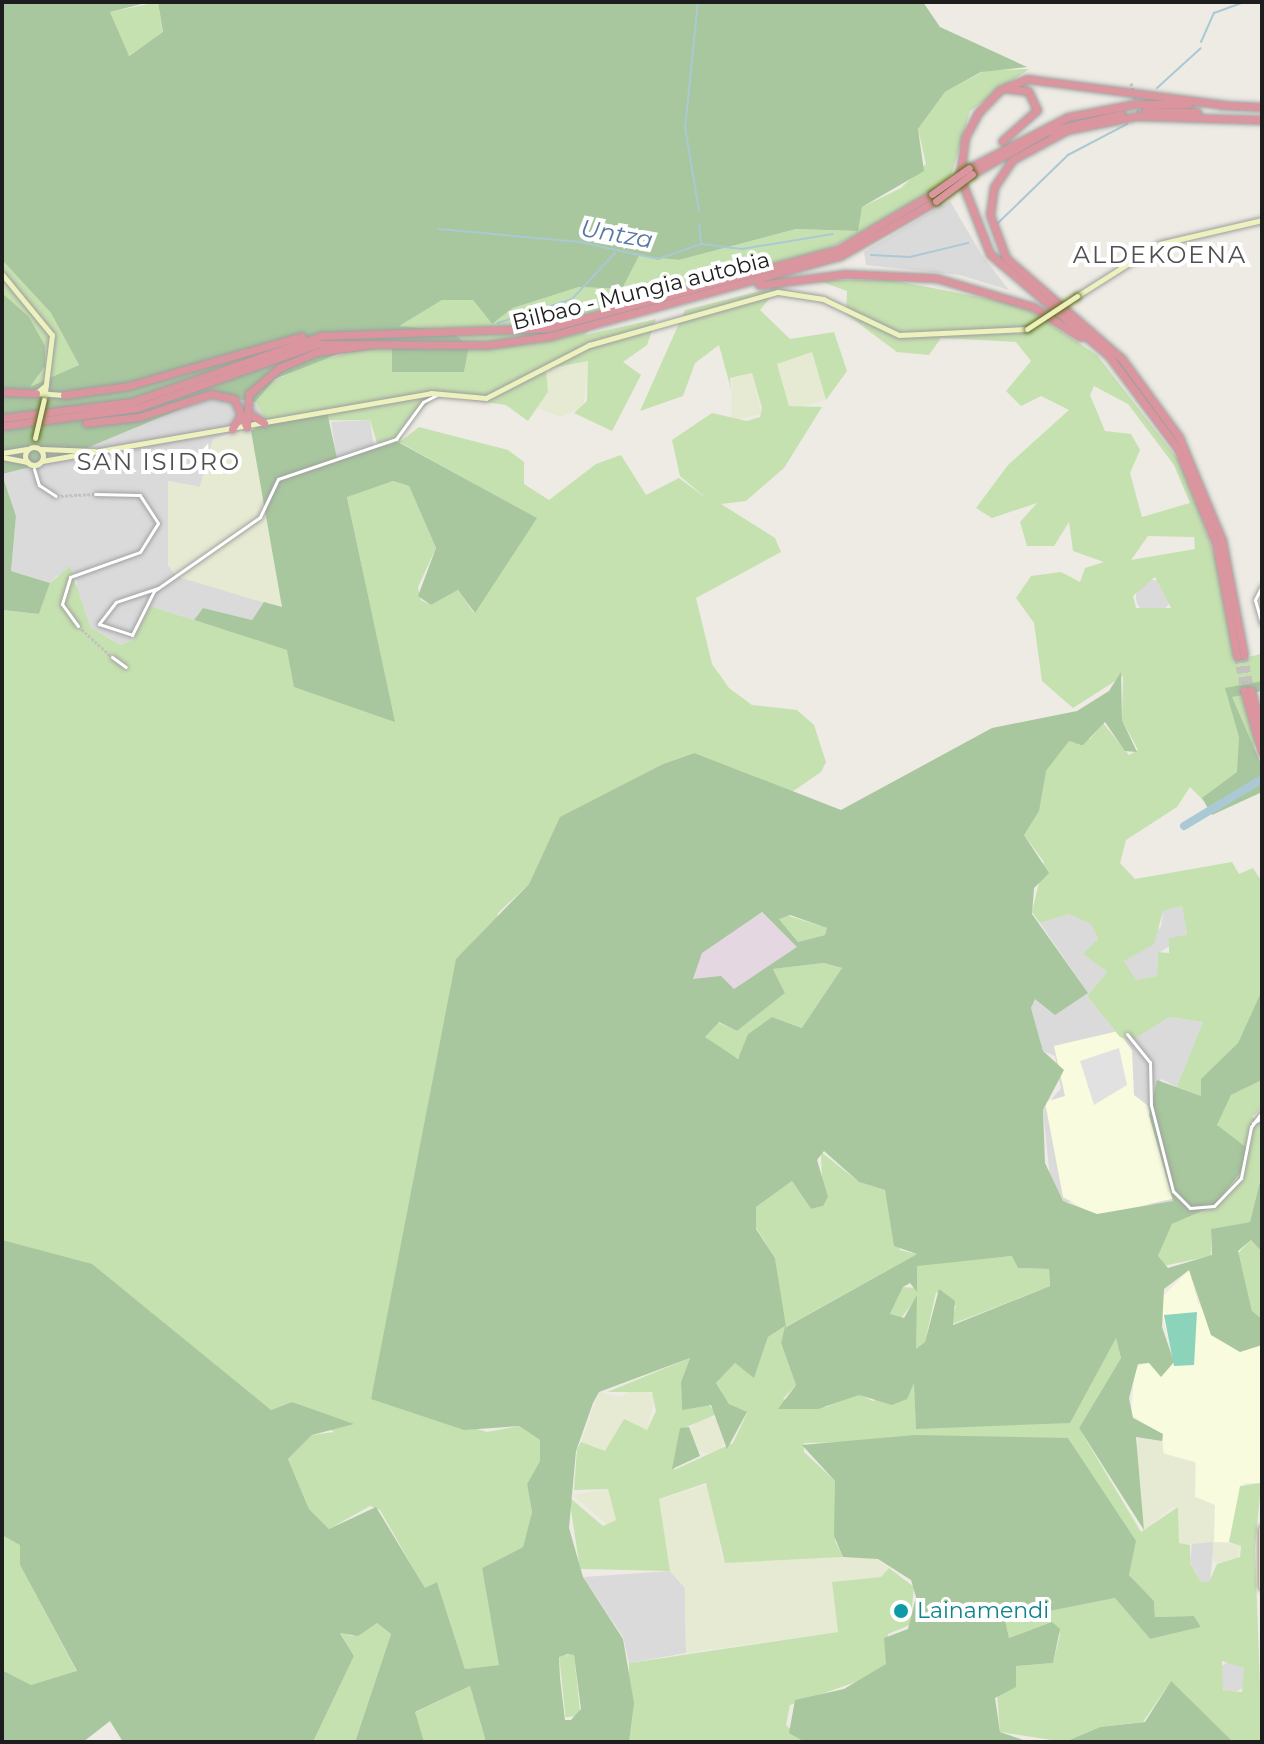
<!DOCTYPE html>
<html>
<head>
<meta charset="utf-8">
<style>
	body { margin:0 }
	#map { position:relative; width:1264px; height:1744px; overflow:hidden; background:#edebe4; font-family:Montserrat,sans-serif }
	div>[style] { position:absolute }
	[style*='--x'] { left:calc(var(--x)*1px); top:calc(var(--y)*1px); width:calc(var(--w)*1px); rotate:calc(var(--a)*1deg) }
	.residential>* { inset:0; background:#dbdada }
	.round { border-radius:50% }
	.industrial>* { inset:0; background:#e5d7e2 }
	.education>* { inset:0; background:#f9fbdf }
	.farmland>* { inset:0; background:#e7ead2; transform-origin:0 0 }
	.grass>* { inset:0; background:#c6e1b0; transform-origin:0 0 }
	.forest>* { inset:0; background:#a8c79e }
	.pitch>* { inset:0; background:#8bd3bb }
	.parking>* { inset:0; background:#e1e1e1 }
	.stream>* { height:2px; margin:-1px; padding:0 1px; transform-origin:1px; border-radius:1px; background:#aac9d5 }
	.river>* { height:8px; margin:-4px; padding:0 4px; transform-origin:4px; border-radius:4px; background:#aac9d5 }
	.street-tunnel>* { height:3px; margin-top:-1.5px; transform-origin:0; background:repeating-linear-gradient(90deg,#c3c2bc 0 3px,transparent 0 4.5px) }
	.highway-tunnel>* { height:7px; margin-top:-3.5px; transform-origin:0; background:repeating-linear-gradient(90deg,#c3c2bc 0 7px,transparent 0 10.5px) }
	.roads { filter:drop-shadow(0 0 2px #9e9e9e) drop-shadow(0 0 2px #9e9e9e) }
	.street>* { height:3px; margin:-1.5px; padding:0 1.5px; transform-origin:1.5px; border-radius:1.5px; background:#fff }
	.secondary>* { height:5px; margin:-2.5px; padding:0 2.5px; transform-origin:2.5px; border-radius:2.5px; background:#ecf1be }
	.secondary>.ring { margin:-2.5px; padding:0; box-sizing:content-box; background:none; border:5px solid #ecf1be; border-radius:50% }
	.primary>* { height:6px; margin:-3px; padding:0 3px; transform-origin:3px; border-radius:3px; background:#f0d4a6 }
	.highway>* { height:7px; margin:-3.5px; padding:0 3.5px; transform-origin:3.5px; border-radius:3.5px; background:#db959e }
	.bridges { filter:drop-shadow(0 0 2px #596612) drop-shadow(0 0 2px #596612) }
	.secondary-bridge>* { height:5px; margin:-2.5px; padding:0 2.5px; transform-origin:2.5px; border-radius:2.5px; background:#ecf1be }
	.highway-bridge>* { height:7px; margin:-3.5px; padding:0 3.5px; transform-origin:3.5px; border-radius:3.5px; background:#db959e }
	.dots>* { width:22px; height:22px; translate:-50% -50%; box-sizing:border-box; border:4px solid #fff; border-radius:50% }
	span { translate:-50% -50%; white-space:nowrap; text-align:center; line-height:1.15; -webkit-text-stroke:8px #fff; paint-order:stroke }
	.street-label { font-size:22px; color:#1d1d1d }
	.culture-label { font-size:22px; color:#0d838f }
	.left { translate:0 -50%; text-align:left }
	.water-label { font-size:24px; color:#5577a1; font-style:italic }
	.neighbourhood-label { font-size:24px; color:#505050; letter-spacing:2px }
	.frame { position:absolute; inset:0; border:4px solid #1d1d1d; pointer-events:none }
</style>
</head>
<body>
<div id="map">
	<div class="residential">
		<i style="clip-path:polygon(950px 201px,981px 254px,1009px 290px,960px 275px,866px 265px,864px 252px)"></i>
		<i style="clip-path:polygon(214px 395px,255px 402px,266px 421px,213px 439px,200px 487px,168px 481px,168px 565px,176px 576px,264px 602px,252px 620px,203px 608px,194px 620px,150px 606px,133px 640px,120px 645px,90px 627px,77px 601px,77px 580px,58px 575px,50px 583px,11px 571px,16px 516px,2px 473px,58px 460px)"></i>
		<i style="clip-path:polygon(370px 420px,374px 447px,337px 459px,331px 422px)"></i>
		<i class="round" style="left:1136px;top:580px;width:34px;height:34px"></i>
		<i style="clip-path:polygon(1182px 906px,1187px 936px,1158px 953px,1157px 976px,1136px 981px,1124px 961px,1161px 927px,1163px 911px)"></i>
		<i style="clip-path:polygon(1069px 914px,1091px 923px,1098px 939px,1084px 954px,1107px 972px,1087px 996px,1120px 1037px,1131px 1040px,1169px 1017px,1203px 1022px,1183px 1080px,1177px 1087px,1161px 1079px,1149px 1114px,1173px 1201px,1167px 1205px,1063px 1202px,1051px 1188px,1043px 1110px,1061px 1088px,1055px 1056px,1043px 1051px,1031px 1008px,1035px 999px,1088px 993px,1040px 923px)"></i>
		<i style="clip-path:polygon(1192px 1542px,1214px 1542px,1210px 1582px,1201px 1582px,1190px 1562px)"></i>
		<i style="clip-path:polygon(670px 1571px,685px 1588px,686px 1653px,629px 1663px,623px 1637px,583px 1577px)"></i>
		<i class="round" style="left:1217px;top:1662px;width:30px;height:30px"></i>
	</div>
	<div class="industrial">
		<i style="clip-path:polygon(761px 912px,798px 947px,734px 989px,693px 979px,702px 953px)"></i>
	</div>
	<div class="education">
		<i style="clip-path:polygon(1118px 1031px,1132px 1050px,1134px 1095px,1147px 1105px,1176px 1198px,1096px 1216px,1063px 1197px,1045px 1102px,1065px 1096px,1054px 1046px)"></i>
		<i style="clip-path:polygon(1189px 1270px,1198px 1303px,1225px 1339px,1240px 1351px,1262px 1345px,1261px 1483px,1245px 1483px,1229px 1542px,1214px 1542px,1213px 1504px,1195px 1497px,1196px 1463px,1163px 1453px,1163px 1435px,1131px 1415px,1135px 1367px,1149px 1362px,1161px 1377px,1174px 1362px,1159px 1300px)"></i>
	</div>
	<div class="farmland">
		<i style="left:812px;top:352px;width:50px;height:37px;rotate:74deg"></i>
		<i style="clip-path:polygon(590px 361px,583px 407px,561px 417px,537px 408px,550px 365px)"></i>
		<i style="clip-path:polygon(752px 373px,762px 414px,731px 421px,732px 378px)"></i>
		<i style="clip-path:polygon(251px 431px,281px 590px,282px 608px,176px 576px,168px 565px,168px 481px,200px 487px,213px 439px)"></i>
		<i style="clip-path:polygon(631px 1389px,656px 1395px,647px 1430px,602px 1452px,581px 1442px,599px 1392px,621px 1397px)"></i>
		<i class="round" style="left:690px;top:1417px;width:36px;height:36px"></i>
		<i style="clip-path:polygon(1139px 1434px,1162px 1441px,1164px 1454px,1195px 1462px,1195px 1497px,1215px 1505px,1214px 1542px,1240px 1545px,1237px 1563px,1213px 1562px,1213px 1542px,1180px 1545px,1174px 1506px,1144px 1530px,1135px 1465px)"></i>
		<i style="clip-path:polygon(710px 1484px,722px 1559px,871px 1555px,889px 1568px,881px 1577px,832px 1582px,838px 1632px,686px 1653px,685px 1588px,670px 1571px,658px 1500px)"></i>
		<i style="clip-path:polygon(608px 1489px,616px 1520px,610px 1527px,572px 1495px)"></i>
	</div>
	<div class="grass">
		<i style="clip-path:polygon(158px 2px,163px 33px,128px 56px,110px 12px)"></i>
		<i style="clip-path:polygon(1029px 69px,970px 111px,951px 176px,904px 211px,826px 250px,609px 309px,585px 335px,656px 319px,647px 345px,623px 362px,641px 375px,612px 431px,574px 413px,587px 401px,588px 361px,546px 369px,548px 392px,528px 421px,506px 405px,436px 395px,402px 430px,401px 441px,419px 427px,508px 450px,524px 462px,524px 484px,549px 500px,596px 464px,621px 455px,646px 495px,679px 478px,707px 499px,680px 476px,672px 440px,712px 413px,747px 421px,760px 417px,762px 408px,752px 373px,730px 378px,731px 389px,719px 345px,695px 363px,683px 396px,640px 411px,685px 310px,780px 286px,760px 310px,790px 339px,834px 332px,847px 371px,826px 400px,812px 352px,777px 364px,789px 406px,822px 407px,784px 468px,746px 501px,721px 504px,775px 538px,781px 552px,696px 598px,712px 664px,729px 688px,752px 705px,797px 710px,814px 725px,826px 762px,821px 772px,789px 794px,693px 753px,663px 764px,560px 818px,529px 884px,498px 913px,371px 1398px,487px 1432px,519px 1426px,540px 1440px,540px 1461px,527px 1484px,532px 1512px,523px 1547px,482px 1568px,500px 1665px,465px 1669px,437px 1582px,425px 1589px,380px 1510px,370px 1506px,329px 1529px,309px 1509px,288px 1459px,312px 1435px,334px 1432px,292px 1402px,271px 1410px,249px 1398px,151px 1312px,2px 1240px,2px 610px,39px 614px,50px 583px,70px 566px,90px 627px,120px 645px,133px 640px,150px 606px,288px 650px,394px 721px,347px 496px,393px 481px,409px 486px,436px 548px,418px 587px,421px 600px,431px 605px,458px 590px,474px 613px,536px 518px,401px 443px,377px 443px,370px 420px,266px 421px,255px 401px,266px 385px,312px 362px,373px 347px,393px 347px,397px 372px,464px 372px,469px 347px,397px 325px,442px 300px,473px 300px,492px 324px,513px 308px,579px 287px,622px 289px,639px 256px,679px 260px,796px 229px,855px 231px,862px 207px,901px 188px,926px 164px,918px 129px,945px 92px,986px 70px)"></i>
		<i style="clip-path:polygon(2px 260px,51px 313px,79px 365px,39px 387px,30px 387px,45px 366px,45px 346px,2px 293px)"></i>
		<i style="clip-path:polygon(evenodd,817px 280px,891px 280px,1021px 305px,1097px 355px,1183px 466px,1216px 559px,1235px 660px,1261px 654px,1262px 681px,1240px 686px,1256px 743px,1225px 791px,1204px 801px,1190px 787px,1177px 807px,1126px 840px,1120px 863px,1135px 879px,1232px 862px,1239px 874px,1253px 868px,1262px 882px,1262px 990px,1238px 1043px,1201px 1082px,1201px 1096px,1177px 1087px,1203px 1022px,1169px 1017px,1131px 1041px,1120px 1037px,1087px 996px,1107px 972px,1083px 954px,1098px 939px,1091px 924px,1069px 914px,1040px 923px,1032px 912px,1044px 862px,1024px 835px,1046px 771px,1069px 740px,1090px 739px,1103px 723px,1129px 755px,1138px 750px,1122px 720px,1123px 676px,1073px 708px,1042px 681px,1034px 623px,1016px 598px,1031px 576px,1061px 572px,1080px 582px,1085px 568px,1104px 562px,1073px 551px,1069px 522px,1054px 546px,1027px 546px,1020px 522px,1037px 503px,992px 518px,976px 508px,1008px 465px,1069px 410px,1041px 396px,1021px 406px,1006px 391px,1031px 361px,1016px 342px,941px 338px,929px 355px,897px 352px,846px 314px,847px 291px,817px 280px,1094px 386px,1128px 404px,1174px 465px,1190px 503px,1142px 517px,1130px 473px,1140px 450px,1131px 434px,1105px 431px,1090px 395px,1094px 386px,817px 280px,1148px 536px,1194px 537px,1195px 549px,1131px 560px,1148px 536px,817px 280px,1155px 577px,1171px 608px,1136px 608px,1133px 596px,1155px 577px,817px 280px,1182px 906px,1187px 935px,1169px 938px,1169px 953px,1158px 952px,1157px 976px,1136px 980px,1124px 961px,1154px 944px,1163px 911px,1182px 906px)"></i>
		<i style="clip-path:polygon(786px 915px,827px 928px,825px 935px,798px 942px,779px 919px)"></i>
		<i style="clip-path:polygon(824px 963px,842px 968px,803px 1028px,772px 1017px,748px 1034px,744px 1054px,734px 1060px,705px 1037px,717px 1022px,737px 1031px,785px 993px,773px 969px)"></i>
		<i style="clip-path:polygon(1262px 1080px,1262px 1107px,1252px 1117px,1262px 1123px,1262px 1173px,1250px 1222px,1211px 1229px,1211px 1256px,1163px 1266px,1158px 1256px,1172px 1224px,1212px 1207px,1238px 1177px,1243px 1144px,1225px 1139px,1217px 1124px,1231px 1095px)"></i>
		<i style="clip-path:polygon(evenodd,821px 1152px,859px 1182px,885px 1190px,900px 1250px,917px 1254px,785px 1327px,781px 1343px,796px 1385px,783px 1399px,826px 1407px,858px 1394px,873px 1401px,915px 1382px,916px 1428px,1116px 1337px,1121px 1358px,1079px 1428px,1141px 1532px,1178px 1507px,1179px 1543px,1190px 1545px,1190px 1563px,1201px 1582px,1209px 1582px,1217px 1564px,1240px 1557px,1241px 1546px,1229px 1542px,1240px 1486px,1261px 1483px,1255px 1549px,1262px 1742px,1211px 1742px,1171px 1681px,1143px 1722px,1100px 1727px,1065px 1742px,1000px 1732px,997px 1693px,1016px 1687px,1016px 1666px,1053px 1663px,1060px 1634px,1050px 1623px,1009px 1638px,1005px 1620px,1115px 1598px,1150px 1639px,1201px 1627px,1194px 1616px,1155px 1617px,1154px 1601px,1129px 1575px,1135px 1542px,1068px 1438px,804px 1443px,804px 1452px,835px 1481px,835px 1541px,843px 1557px,725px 1563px,706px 1483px,659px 1499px,670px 1571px,580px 1569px,569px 1497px,603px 1526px,616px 1520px,608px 1489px,574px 1490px,577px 1449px,581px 1442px,605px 1451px,624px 1419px,647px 1430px,656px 1411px,652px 1392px,607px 1392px,690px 1358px,681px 1382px,682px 1409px,708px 1404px,717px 1414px,684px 1428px,674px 1470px,733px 1443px,747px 1413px,729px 1404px,716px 1383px,735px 1363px,754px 1377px,768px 1337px,785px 1326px,775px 1258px,755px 1226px,756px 1207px,792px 1181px,811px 1209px,823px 1206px,821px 1152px,1222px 1661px,1244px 1668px,1242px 1692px,1223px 1690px,1222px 1661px)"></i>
		<i style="clip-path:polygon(1251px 1240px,1262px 1252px,1262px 1319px,1252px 1311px,1238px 1253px)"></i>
		<i style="clip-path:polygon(1013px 1256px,1018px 1268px,1049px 1269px,1050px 1286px,950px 1325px,956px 1306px,936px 1292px,925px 1342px,916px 1350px,915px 1300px,899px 1321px,890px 1314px,903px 1287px,916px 1288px,916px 1265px)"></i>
		<i style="clip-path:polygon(2px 1535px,21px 1545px,20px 1565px,77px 1672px,31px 1685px,2px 1670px)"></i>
		<i style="clip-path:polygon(889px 1568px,914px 1587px,910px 1625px,888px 1634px,886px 1664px,870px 1677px,790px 1705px,786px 1725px,805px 1742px,629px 1742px,629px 1663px,838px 1632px,832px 1582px,881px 1577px)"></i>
		<i style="clip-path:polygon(377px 1623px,391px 1634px,355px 1742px,313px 1742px,354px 1656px,340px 1632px,352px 1636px)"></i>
		<i style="left:574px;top:1654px;width:62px;height:15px;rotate:84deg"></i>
		<i style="clip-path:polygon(470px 1686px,486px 1742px,424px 1742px,414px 1713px)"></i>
	</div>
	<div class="forest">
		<i style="clip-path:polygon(2px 2px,150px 2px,110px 12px,129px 56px,163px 32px,158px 2px,923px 2px,940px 27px,1027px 67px,981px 72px,945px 92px,918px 129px,924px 171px,862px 207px,858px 231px,796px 229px,679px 260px,639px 256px,622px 289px,579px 287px,513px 308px,492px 324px,473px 300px,442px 300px,399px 326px,451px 331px,469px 347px,464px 372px,392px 372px,392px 347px,338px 354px,275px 379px,255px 402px,214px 395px,58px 460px,2px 474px,2px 293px,29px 317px,45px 346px,45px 366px,30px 387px,79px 365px,51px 313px,2px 260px)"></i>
		<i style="clip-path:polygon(327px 412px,337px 458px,398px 442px,537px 518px,475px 613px,458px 590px,431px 605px,418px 596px,436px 548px,409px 486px,393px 481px,347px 497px,395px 722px,294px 687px,287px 650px,194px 620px,203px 608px,252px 620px,264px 602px,282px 607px,251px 431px,266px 421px)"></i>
		<i style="clip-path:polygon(2px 474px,16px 516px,11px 571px,50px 583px,39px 614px,2px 610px)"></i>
		<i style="clip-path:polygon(evenodd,1121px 672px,1122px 720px,1137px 752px,1125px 751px,1105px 722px,1083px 745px,1069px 741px,1046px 771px,1039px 811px,1024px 835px,1049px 873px,1034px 888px,1032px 914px,1088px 993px,1055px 1015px,1035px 999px,1031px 1008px,1043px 1051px,1064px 1070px,1043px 1110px,1045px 1163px,1063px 1201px,1097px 1214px,1173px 1201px,1149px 1115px,1157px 1080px,1201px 1096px,1201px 1079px,1238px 1043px,1262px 990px,1262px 1080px,1231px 1095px,1217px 1125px,1247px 1148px,1241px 1172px,1214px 1206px,1172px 1224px,1158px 1256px,1168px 1268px,1212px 1255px,1211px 1229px,1250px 1222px,1262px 1173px,1262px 1252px,1251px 1240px,1238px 1251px,1252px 1311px,1262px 1319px,1262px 1345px,1240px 1352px,1211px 1335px,1189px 1270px,1164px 1289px,1162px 1327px,1174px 1362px,1161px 1377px,1149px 1363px,1138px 1364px,1129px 1398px,1133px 1418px,1163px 1434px,1162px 1441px,1136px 1437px,1144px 1530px,1079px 1428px,1121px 1358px,1116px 1338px,1070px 1423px,916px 1429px,914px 1383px,907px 1399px,892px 1405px,859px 1395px,818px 1409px,778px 1409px,796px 1385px,781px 1343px,785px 1326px,768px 1337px,754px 1378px,735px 1363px,716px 1383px,729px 1404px,747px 1412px,727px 1449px,711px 1405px,682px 1410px,681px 1382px,690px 1358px,599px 1392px,593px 1403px,576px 1451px,569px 1528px,583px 1577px,623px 1639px,634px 1703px,629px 1742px,486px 1742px,470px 1686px,415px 1712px,424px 1742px,355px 1742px,391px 1634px,377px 1623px,358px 1636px,340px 1633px,354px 1656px,313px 1742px,123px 1742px,110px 1721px,83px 1742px,2px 1742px,2px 1670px,31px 1685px,77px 1671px,20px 1565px,20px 1545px,2px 1535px,2px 1240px,92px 1264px,271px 1410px,292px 1402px,354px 1424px,312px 1435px,288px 1459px,309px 1509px,329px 1529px,376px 1507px,425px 1588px,437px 1582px,465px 1669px,499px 1665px,482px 1568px,523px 1547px,532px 1512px,527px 1484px,540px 1461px,540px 1440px,519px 1426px,464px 1430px,371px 1399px,456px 959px,529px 884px,560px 817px,663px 764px,694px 753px,841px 810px,992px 728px,1077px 711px,1109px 691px,1121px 672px,762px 912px,797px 947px,734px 989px,721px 976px,693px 979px,702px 953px,762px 912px,1121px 672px,790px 915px,827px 928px,825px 935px,798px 942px,779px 919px,790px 915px,1121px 672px,824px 963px,842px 968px,802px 1028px,772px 1017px,748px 1034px,738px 1059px,705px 1037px,719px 1022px,737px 1031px,785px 993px,773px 969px,824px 963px,1121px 672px,824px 1151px,859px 1182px,885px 1190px,894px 1246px,917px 1254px,786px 1327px,775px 1258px,756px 1229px,756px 1207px,792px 1181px,811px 1209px,823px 1206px,828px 1197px,817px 1160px,824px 1151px,1121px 672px,1012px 1256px,1018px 1268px,1049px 1269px,1050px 1286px,953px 1325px,955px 1301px,939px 1289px,925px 1342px,916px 1349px,917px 1295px,904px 1318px,890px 1314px,903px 1287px,910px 1283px,917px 1292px,917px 1266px,1012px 1256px,1121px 672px,567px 1654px,574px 1655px,581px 1709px,571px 1720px,565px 1720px,560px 1678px,559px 1657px,567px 1654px)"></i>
		<i style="clip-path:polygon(1262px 681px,1262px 691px,1232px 697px,1262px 766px,1262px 792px,1212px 815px,1202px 798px,1237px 772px,1239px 737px,1225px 688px)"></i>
		<i style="clip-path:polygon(689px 1427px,700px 1456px,672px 1469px,680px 1428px)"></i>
		<i style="clip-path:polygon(915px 1435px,1068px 1438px,1136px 1541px,1129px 1575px,1154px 1601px,1155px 1617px,1194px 1616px,1201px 1627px,1150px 1639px,1115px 1598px,1005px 1620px,1009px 1638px,1052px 1622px,1060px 1629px,1053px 1663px,1016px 1666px,1016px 1687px,995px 1698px,1000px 1732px,1029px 1742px,805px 1742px,789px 1733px,795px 1700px,844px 1689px,886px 1664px,884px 1638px,908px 1629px,916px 1597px,911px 1580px,878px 1559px,843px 1557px,834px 1536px,835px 1481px,802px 1445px)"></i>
		<i style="clip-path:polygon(1171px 1681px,1233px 1742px,1065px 1742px,1100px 1727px,1145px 1722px)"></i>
	</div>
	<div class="pitch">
		<i style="clip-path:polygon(1197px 1312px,1194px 1365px,1174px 1366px,1164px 1315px)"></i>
	</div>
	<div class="parking">
		<i style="clip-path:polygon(1119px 1048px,1127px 1085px,1094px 1105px,1080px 1061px)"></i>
	</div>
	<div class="stream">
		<i style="--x:698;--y:2;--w:126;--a:95.9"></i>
		<i style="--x:685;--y:127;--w:85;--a:80.5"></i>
		<i style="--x:1201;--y:42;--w:32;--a:-66"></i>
		<i style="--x:1214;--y:13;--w:33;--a:-20"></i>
		<i style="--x:1157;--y:88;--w:59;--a:-42.3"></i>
		<i style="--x:998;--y:223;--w:98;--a:-44.2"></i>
		<i style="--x:1068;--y:155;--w:67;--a:-27.7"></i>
		<i style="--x:699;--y:224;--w:18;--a:84"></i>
		<i style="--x:439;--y:229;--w:142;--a:5.3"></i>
		<i style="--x:580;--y:242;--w:80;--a:12.3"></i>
		<i style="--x:658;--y:259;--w:46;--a:-19.2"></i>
		<i style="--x:701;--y:244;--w:41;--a:7"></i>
		<i style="--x:742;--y:249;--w:92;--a:-9.4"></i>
		<i style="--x:871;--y:255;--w:39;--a:3"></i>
		<i style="--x:910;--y:257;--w:60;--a:-13.6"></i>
		<i style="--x:498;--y:323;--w:78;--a:-18"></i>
		<i style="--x:572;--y:299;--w:63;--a:-46.9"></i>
	</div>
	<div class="river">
		<i style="--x:1184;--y:826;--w:91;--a:-31.1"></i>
	</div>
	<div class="street-tunnel">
		<i style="--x:1131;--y:83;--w:38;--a:76"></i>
		<i style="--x:56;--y:496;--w:39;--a:-3"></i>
		<i style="--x:78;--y:626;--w:46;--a:42.4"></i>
	</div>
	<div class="highway-tunnel">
		<i style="--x:1244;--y:655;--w:36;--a:79"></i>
		<i style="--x:1237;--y:656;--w:35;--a:78"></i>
	</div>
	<div class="roads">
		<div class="street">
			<i style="--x:34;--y:469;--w:17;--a:73"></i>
			<i style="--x:39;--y:485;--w:20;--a:33"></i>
			<i style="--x:1262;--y:586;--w:16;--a:117"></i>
			<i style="--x:1255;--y:600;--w:25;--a:74"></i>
			<i style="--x:158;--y:588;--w:44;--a:161.6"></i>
			<i style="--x:116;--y:602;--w:28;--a:128"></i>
			<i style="--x:99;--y:624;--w:35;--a:18"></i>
			<i style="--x:132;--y:635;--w:49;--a:-63.4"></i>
			<i style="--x:154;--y:591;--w:129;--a:-34.9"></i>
			<i style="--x:260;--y:517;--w:42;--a:-64.7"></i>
			<i style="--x:278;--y:479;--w:125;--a:-18.7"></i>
			<i style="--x:396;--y:439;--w:46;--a:-53.9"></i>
			<i style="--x:423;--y:402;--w:16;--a:-27"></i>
			<i style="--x:78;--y:626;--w:27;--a:-126"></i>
			<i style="--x:62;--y:604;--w:28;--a:-73"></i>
			<i style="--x:70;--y:577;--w:74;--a:-19.7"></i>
			<i style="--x:140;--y:552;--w:34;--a:-58"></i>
			<i style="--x:158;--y:523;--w:33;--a:-123"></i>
			<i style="--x:140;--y:495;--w:45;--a:-178.7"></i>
			<i style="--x:112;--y:657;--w:17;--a:36"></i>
			<i style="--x:1127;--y:1034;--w:36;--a:51"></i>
			<i style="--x:1150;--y:1062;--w:43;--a:88.7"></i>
			<i style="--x:1151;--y:1105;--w:89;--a:75.7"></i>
			<i style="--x:1173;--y:1191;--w:24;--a:45"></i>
			<i style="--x:1190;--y:1208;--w:24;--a:-5"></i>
			<i style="--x:1214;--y:1206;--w:39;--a:-46"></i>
			<i style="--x:1241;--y:1178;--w:52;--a:-78.9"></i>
			<i style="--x:1251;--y:1127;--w:19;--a:-54"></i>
			<i style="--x:1253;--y:1123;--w:10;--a:-29"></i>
		</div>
		<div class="secondary">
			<i style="--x:2;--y:274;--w:79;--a:50.7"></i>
			<i style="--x:52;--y:335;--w:65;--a:97"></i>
			<i style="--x:1077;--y:296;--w:97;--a:-32.4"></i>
			<i style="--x:1159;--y:244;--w:106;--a:-13.1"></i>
			<i style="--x:46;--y:385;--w:13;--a:141"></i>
			<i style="--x:36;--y:393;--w:28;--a:4"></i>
			<i class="ring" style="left:25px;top:447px;width:13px;height:13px"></i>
			<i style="--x:41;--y:449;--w:53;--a:2.2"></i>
			<i style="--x:2;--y:453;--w:25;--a:-9"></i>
			<i style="--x:2;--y:457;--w:26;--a:11"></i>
			<i style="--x:42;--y:461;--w:395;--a:-9.9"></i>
			<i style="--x:431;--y:393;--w:55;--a:5.2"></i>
			<i style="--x:486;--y:398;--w:116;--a:-27.2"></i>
			<i style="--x:589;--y:345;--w:196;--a:-15.7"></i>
			<i style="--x:778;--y:292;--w:46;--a:8.8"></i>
			<i style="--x:823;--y:299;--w:84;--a:25.3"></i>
			<i style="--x:899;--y:335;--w:128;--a:-2.7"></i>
		</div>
		<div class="primary">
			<i style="--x:1262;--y:1529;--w:58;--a:90"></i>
		</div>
		<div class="highway">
			<i style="--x:1220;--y:105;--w:42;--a:2.7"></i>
			<i style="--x:1225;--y:105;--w:200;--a:-172.5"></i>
			<i style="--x:1027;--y:79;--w:29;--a:158"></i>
			<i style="--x:1000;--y:90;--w:32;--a:134"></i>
			<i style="--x:978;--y:113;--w:27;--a:118"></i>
			<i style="--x:965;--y:137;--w:40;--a:97.1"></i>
			<i style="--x:960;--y:177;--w:83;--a:68.7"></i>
			<i style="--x:990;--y:254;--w:157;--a:40.6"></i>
			<i style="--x:1109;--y:356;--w:116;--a:53.4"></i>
			<i style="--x:1178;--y:449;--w:102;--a:68.2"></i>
			<i style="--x:1216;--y:544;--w:114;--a:79.4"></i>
			<i style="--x:1145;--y:111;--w:52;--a:1.1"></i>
			<i style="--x:1002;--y:141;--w:47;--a:-41.5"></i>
			<i style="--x:1037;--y:110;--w:21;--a:-115"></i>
			<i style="--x:1028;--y:91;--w:19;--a:-174"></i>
			<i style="--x:969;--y:168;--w:111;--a:-27.3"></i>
			<i style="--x:1068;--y:117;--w:68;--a:-11"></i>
			<i style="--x:1135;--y:104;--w:53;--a:0"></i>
			<i style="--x:972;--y:174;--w:85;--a:-29.6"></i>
			<i style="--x:1046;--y:132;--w:77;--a:-13.5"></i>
			<i style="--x:759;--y:285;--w:87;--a:-7.3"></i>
			<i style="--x:845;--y:274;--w:91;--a:2.5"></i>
			<i style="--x:936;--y:278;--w:101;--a:16.6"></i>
			<i style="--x:1033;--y:307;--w:56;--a:32.6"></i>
			<i style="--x:2;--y:392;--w:34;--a:2"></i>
			<i style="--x:64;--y:395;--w:65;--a:-8"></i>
			<i style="--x:128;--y:386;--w:181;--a:-16"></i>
			<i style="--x:248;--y:413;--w:19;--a:32"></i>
			<i style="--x:2;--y:418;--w:131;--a:-7"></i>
			<i style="--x:132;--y:402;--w:199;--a:-19.3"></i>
			<i style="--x:320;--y:336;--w:229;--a:-2"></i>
			<i style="--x:549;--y:328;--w:298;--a:-15.2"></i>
			<i style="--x:837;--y:250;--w:110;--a:-30.5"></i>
			<i style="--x:86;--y:423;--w:53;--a:-6.5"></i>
			<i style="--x:139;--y:417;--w:76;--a:-17.7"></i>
			<i style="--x:211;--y:394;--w:24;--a:12"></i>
			<i style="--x:234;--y:399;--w:30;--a:66"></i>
			<i style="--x:2;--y:426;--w:136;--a:-7.6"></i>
			<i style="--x:137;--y:408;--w:192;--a:-19.5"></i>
			<i style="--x:318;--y:344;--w:169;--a:0.3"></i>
			<i style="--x:487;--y:345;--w:65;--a:-8"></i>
			<i style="--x:551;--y:336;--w:300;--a:-15.5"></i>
			<i style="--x:840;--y:256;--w:111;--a:-29.8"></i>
			<i style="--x:247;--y:427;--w:33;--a:-87"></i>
			<i style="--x:249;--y:394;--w:40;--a:-41"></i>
			<i style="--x:279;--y:368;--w:41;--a:-22.8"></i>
			<i style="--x:317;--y:352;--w:59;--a:-7.9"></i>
			<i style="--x:232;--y:429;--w:17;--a:-57"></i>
			<i style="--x:1244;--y:655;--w:117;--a:-100.8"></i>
			<i style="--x:1222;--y:540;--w:112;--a:-112.7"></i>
			<i style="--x:1179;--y:437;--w:97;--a:-126.2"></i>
			<i style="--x:1122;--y:359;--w:154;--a:-139"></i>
			<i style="--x:1006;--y:258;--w:46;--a:-110.4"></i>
			<i style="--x:990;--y:215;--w:28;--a:-82"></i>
			<i style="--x:994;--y:187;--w:32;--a:-56"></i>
			<i style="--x:1012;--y:160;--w:63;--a:-28.6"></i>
			<i style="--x:1067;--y:130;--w:71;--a:-11.3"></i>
			<i style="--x:1137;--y:116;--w:125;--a:1.8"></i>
			<i style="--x:1244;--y:690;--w:66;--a:74.1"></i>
			<i style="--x:1251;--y:690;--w:42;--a:75"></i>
		</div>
	</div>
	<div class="bridges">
		<div class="secondary-bridge">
			<i style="--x:1027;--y:329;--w:60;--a:-33.4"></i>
			<i style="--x:35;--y:438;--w:39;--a:-77"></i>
		</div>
		<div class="highway-bridge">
			<i style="--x:932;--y:194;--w:45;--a:-35.1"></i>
			<i style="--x:936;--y:201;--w:45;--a:-36.9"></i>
		</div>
	</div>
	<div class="dots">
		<i style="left:901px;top:1611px;background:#0f9aa8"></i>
	</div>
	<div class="street-label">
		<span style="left:641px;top:291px;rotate:-14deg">Bilbao - Mungia autobia</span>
	</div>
	<div class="culture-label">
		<span class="left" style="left:917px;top:1611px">Lainamendi</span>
	</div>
	<div class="water-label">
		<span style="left:617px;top:234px;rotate:10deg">Untza</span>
	</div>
	<div class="neighbourhood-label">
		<span style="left:1160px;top:255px">ALDEKOENA</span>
		<span style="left:159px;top:462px">SAN ISIDRO</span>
	</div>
	<div class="frame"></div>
</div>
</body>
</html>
